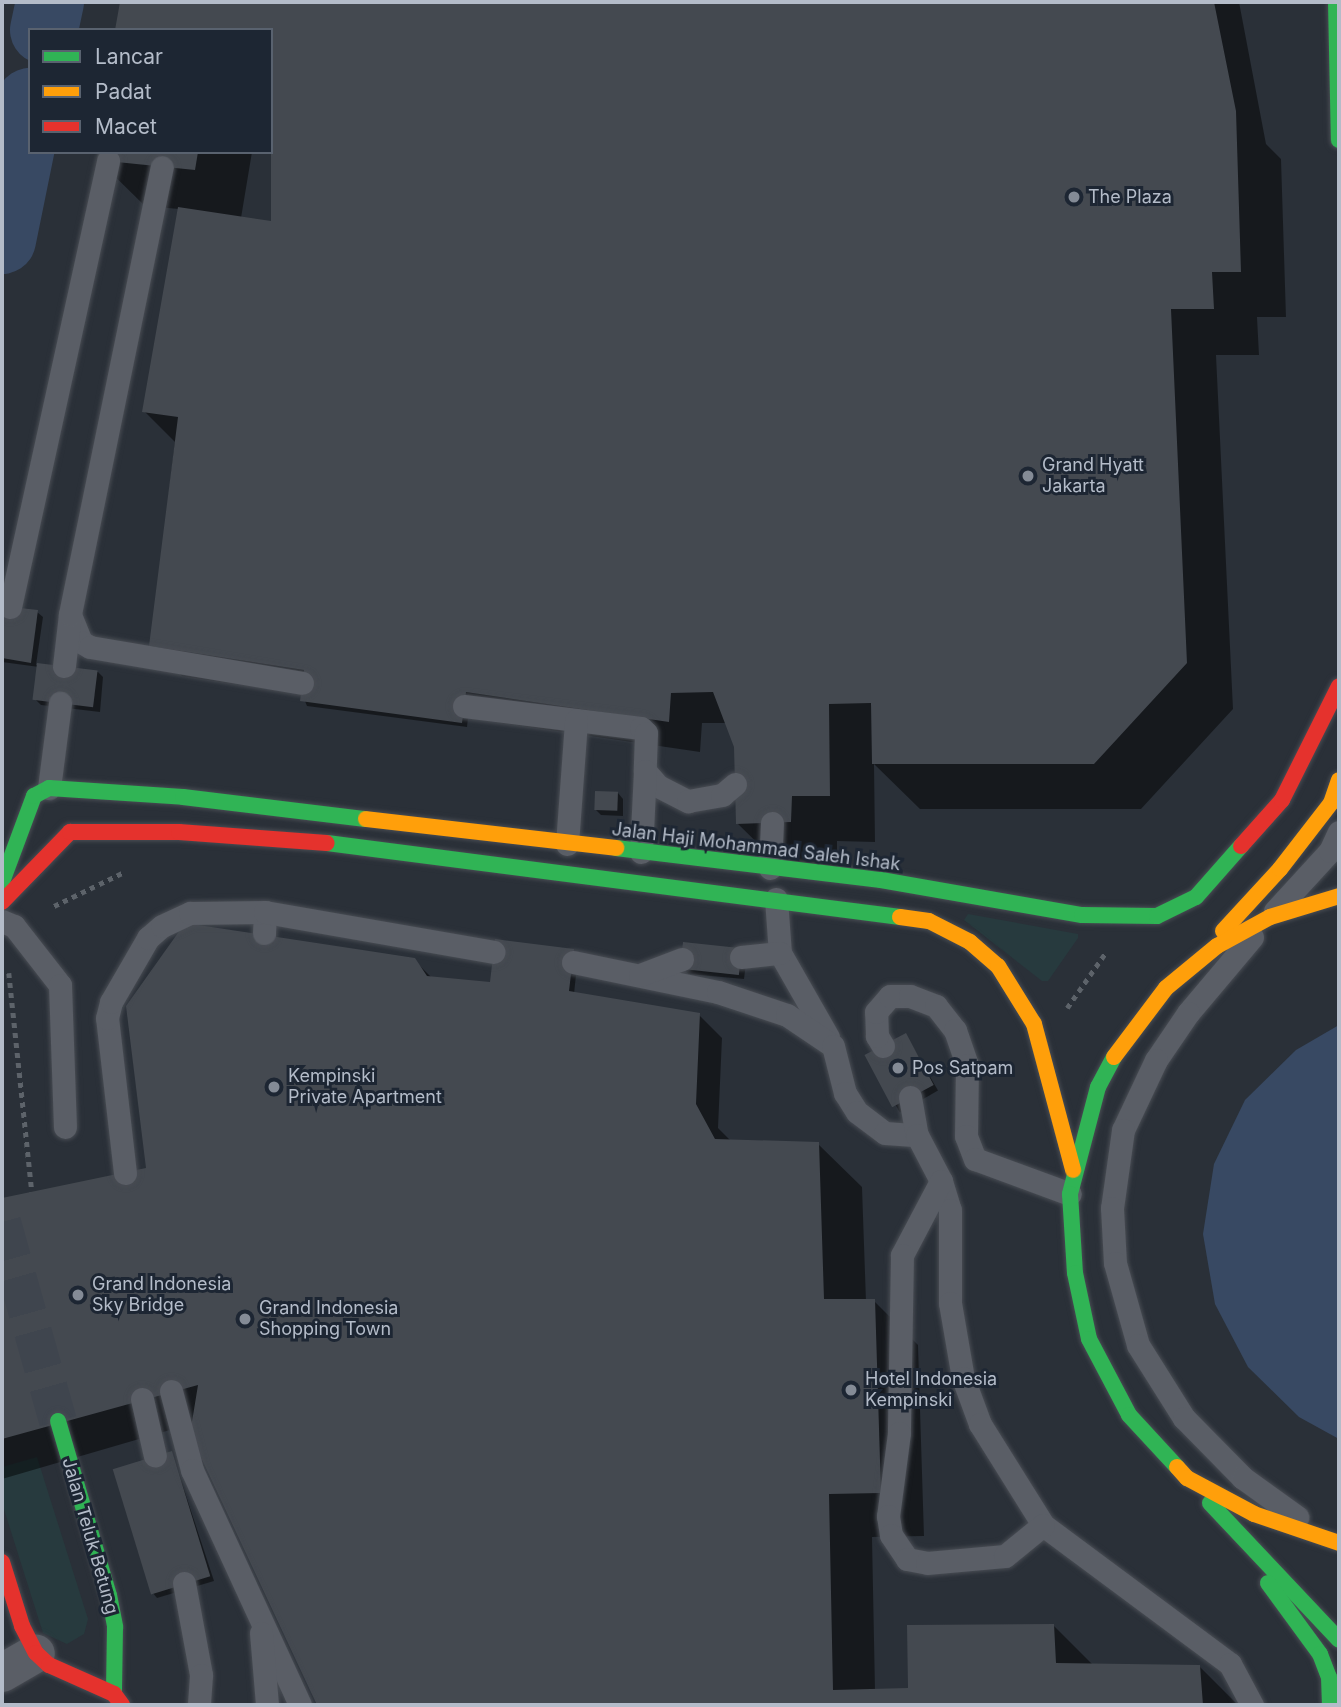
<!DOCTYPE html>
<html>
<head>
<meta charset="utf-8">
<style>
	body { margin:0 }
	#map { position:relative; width:1341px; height:1707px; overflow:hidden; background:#2a3038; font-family:Inter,sans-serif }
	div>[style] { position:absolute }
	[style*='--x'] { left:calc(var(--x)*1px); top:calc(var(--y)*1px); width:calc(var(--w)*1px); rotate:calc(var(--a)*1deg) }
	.green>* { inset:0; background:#273a3e }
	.water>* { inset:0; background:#384963 }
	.shadow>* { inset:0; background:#0007; transform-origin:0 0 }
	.river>* { height:68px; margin:-34px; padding:0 34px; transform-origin:34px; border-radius:34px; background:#384963 }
	.building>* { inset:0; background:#444950; transform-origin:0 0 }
	.secondary-tunnel>* { height:38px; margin-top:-19px; transform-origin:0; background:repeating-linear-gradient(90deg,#3f454e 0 38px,transparent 0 57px) }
	.path>* { height:4.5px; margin-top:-2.25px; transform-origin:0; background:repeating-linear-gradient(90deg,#5d636a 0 5px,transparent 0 10px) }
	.roads { filter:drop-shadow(0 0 2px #484c53) drop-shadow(0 0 2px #484c53) }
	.lane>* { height:23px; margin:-11.5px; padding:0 11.5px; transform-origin:11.5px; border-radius:11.5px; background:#5a5e66 }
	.street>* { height:38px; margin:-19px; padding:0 19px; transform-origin:19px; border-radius:19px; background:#5a5e66 }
	.fast>* { height:16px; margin:-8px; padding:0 8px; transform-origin:8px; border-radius:8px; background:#30b455 }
	.slow>* { height:16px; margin:-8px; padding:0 8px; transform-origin:8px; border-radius:8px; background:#ff9f0a }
	.jam>* { height:16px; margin:-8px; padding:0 8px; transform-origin:8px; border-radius:8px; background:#e5322d }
	.dots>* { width:19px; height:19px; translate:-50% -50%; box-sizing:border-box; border:4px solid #1d2633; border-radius:50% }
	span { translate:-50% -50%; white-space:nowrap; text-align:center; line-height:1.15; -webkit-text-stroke:6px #1d2633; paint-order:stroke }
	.poi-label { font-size:18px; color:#b4bcc9 }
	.left { translate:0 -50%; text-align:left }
	.street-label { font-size:18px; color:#b4bcc9 }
	.frame { position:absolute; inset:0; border:4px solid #b4bcc9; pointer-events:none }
	.legend { position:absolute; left:28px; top:28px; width:245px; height:126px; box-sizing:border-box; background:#1d2633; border:2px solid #59626f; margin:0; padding:9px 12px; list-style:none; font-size:21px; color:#b4bcc9 }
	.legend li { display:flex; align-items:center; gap:14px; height:35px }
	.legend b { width:35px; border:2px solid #59626f }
</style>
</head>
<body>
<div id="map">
	<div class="green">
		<i style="clip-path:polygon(968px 914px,1078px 934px,1078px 938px,1048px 981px,1042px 981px,964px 920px)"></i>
		<i style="clip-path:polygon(37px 1457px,88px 1619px,84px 1634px,67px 1644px,43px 1633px,2px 1503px,2px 1467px)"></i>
	</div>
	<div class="water">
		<i style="clip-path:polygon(1339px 1025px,1339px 1439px,1299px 1417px,1248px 1367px,1215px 1304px,1203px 1234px,1214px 1164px,1245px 1100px,1296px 1050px)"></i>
	</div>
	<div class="shadow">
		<i style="clip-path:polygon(121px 2px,1239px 2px,1266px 144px,1281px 159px,1286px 317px,1257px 317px,1259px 355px,1216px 355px,1233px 709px,1141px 809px,920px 809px,874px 764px,875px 842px,837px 841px,837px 868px,784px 869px,737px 823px,736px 746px,727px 723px,702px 723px,700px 752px,468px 718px,467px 727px,307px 706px,302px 694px,182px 676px,151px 645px,175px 442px,144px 411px,179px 209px,145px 206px,98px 160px,99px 152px,252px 152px,241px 218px,273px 223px,271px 30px,117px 30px)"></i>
		<i style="clip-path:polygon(2px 608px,37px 612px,43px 617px,36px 665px,98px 672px,103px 677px,100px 712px,41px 705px,35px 699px,39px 667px,2px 662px)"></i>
		<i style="clip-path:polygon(618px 793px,623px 799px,623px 816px,601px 815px,596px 810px)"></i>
		<i style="clip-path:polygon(747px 955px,744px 979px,688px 974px,683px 968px)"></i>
		<i style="clip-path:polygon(578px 956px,574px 994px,699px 1015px,722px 1038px,718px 1128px,731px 1141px,818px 1144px,862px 1187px,866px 1301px,874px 1301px,918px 1345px,924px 1536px,872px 1537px,875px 1690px,909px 1689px,1054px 1626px,1093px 1665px,1199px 1666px,1238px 1705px,319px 1705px,192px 1433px,194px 1423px,2px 1479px,2px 1202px,145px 1170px,414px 960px,432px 978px,496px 985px)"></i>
		<i style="left:906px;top:1035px;width:64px;height:44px;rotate:60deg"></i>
		<i style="clip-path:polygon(172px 1453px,214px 1581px,157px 1598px,152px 1592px)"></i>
	</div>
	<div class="river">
		<i style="--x:44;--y:30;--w:29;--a:-78"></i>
		<i style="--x:2;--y:240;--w:141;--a:-78.5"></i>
	</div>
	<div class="building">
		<i style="clip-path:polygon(120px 2px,1214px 2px,1236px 111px,1241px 272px,1212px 272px,1214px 309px,1171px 309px,1187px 663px,1094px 764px,872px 764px,871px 703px,829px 704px,830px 796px,792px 796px,791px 822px,736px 824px,734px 747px,713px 692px,671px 693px,669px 722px,466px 692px,462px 723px,300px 701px,304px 670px,149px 646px,178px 417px,142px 412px,178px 207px,271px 221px,271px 30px,115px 30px)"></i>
		<i style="clip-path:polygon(98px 152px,198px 152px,195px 170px,97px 160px)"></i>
		<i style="clip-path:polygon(2px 606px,38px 610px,31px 663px,2px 658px)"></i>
		<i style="left:37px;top:663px;width:61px;height:37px;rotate:7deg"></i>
		<i style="left:595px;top:791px;width:23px;height:19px;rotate:2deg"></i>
		<i style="clip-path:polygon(185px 923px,415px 958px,427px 976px,490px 982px,495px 939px,574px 949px,569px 991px,700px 1013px,696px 1104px,715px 1139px,819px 1142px,824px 1299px,875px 1299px,881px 1493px,829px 1494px,833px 1690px,908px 1688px,907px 1625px,1054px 1624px,1056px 1663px,1200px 1665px,1203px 1705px,317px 1705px,190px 1434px,198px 1385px,2px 1439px,2px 1198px,146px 1168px,126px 1006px)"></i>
		<i style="left:683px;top:942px;width:59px;height:27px;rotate:6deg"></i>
		<i style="left:906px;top:1033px;width:59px;height:47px;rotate:62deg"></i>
		<i style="left:172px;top:1451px;width:131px;height:62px;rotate:73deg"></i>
	</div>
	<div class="secondary-tunnel">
		<i style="--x:2;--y:1222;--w:207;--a:74.3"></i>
	</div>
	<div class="path">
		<i style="--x:54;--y:906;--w:78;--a:-25.9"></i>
		<i style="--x:9;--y:973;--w:220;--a:84"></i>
		<i style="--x:1067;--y:1008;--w:68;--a:-55.1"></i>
	</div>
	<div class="roads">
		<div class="lane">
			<i style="--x:10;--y:607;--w:457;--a:-77.6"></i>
			<i style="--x:71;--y:617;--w:27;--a:68"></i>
			<i style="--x:81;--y:642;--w:10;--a:29"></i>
			<i style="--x:90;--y:647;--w:215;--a:9.6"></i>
			<i style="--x:64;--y:666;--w:52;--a:-83.4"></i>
			<i style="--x:70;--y:614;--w:456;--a:-78.4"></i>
			<i style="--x:464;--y:706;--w:178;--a:7.1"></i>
			<i style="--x:641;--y:728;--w:7;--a:45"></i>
			<i style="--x:646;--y:733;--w:38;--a:92"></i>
			<i style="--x:645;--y:771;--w:20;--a:49"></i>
			<i style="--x:658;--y:786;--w:34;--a:27"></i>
			<i style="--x:688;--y:801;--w:35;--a:-10"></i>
			<i style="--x:722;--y:795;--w:17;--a:-40"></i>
			<i style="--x:49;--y:788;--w:86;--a:-82.6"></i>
			<i style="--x:567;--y:844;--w:124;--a:-85.8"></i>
			<i style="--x:641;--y:852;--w:81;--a:-87.2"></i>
			<i style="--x:770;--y:868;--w:45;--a:-87.5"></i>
			<i style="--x:776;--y:899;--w:54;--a:85.8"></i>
			<i style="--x:780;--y:953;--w:97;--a:60.3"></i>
			<i style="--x:1275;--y:911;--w:81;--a:-47.5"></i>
			<i style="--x:1330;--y:851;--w:21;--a:-65"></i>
			<i style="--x:2;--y:921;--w:13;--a:23"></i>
			<i style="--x:14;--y:926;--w:75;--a:52.1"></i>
			<i style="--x:60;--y:985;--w:142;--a:88"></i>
			<i style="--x:264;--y:933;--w:21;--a:-87"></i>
			<i style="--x:1252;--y:937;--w:99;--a:130.1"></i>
			<i style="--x:1188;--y:1013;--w:57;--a:124.2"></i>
			<i style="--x:1156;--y:1060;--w:77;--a:115.2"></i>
			<i style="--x:1123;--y:1130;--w:79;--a:98"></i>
			<i style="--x:1112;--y:1208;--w:55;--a:86.9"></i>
			<i style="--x:1115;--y:1263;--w:85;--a:74.3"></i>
			<i style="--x:1138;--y:1345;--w:86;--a:57.8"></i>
			<i style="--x:1184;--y:1418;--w:84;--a:45.5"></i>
			<i style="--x:1243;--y:1478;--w:67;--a:35.8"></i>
			<i style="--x:741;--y:957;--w:39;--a:-6"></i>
			<i style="--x:573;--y:962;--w:148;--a:11.7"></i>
			<i style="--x:718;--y:992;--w:73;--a:18.4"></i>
			<i style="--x:787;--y:1015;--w:55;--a:34"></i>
			<i style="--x:833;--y:1046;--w:49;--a:75.7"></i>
			<i style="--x:845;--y:1093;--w:22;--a:58"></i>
			<i style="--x:857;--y:1112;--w:35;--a:37"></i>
			<i style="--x:885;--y:1133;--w:32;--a:4"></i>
			<i style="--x:640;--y:975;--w:45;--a:-20.9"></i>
			<i style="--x:883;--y:1046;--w:12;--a:-121"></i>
			<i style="--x:877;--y:1036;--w:24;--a:-92"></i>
			<i style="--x:876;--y:1012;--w:21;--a:-49"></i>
			<i style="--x:890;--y:996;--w:20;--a:0"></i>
			<i style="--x:910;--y:996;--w:28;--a:21"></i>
			<i style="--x:936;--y:1006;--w:31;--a:52"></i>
			<i style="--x:955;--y:1030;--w:37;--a:71"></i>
			<i style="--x:967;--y:1065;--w:71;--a:90.8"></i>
			<i style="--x:966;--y:1136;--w:25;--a:69"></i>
			<i style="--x:975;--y:1159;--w:101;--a:20.2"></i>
			<i style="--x:910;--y:1097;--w:39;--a:80"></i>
			<i style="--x:917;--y:1135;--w:52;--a:62.4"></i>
			<i style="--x:941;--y:1181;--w:30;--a:73"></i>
			<i style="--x:950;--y:1210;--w:93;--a:90"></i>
			<i style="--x:950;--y:1303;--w:76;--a:80.2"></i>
			<i style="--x:963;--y:1378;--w:49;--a:69.7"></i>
			<i style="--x:980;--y:1424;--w:119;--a:58"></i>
			<i style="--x:1043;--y:1525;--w:233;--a:36.6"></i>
			<i style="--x:1230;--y:1664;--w:47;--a:61.8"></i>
			<i style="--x:125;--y:1173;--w:156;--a:-96.6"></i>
			<i style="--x:107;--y:1018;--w:16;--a:-76"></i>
			<i style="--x:111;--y:1002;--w:74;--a:-60"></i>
			<i style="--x:148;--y:938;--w:18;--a:-41"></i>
			<i style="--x:162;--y:926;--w:31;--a:-25"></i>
			<i style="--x:190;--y:913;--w:75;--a:-0.8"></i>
			<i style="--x:265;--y:912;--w:232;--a:9.9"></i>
			<i style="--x:941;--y:1181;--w:84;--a:117.8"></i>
			<i style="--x:902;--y:1255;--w:178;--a:91"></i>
			<i style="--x:899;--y:1433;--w:84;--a:97.5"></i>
			<i style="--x:888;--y:1516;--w:19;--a:81"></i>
			<i style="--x:891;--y:1535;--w:29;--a:56"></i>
			<i style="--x:907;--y:1559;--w:20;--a:11"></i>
			<i style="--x:927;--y:1563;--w:78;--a:-5.1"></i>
			<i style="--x:1005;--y:1556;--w:49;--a:-39.2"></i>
			<i style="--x:171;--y:1391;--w:82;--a:75.1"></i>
			<i style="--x:192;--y:1470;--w:259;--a:65.3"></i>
			<i style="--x:142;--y:1399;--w:58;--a:77.2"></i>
			<i style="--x:184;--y:1583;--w:94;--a:79.5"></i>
			<i style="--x:201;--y:1675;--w:30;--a:94"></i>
			<i style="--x:261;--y:1633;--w:72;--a:85.2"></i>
		</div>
		<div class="street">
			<i style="--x:2;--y:1673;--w:39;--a:-30"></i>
		</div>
		<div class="fast">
			<i style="--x:1336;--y:2;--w:138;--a:88.8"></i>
			<i style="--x:327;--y:843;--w:578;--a:7.36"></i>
			<i style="--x:616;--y:848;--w:267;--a:6.9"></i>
			<i style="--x:881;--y:880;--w:204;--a:9.9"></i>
			<i style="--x:1082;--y:915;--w:75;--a:0.8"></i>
			<i style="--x:1157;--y:916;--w:43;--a:-26"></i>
			<i style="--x:1196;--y:897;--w:68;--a:-48.6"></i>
			<i style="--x:2;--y:882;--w:92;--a:-69.6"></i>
			<i style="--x:34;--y:796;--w:17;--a:-28"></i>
			<i style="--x:49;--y:788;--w:134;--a:3.8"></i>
			<i style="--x:183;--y:797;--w:184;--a:6.9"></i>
			<i style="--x:1114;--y:1057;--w:34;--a:118"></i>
			<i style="--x:1098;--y:1087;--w:111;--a:104.7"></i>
			<i style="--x:1070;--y:1194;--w:79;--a:86.4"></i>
			<i style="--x:1075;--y:1273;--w:67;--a:78"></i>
			<i style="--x:1089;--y:1339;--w:86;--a:62.2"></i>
			<i style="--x:1129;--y:1415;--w:71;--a:47.3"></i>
			<i style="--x:58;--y:1421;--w:181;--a:73.7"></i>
			<i style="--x:109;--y:1595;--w:33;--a:79"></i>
			<i style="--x:115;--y:1627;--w:67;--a:90.9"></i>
			<i style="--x:1210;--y:1503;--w:188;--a:46.7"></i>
			<i style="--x:1268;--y:1583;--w:88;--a:53.8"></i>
			<i style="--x:1320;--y:1654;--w:25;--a:69"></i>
			<i style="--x:1329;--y:1677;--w:28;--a:88"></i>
		</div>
		<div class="slow">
			<i style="--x:366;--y:819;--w:252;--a:6.6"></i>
			<i style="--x:900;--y:917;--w:29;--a:8"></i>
			<i style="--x:929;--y:921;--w:46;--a:27.1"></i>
			<i style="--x:970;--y:942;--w:37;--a:41"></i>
			<i style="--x:998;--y:966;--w:68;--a:58.2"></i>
			<i style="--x:1034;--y:1024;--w:151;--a:75"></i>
			<i style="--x:1223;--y:931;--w:84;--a:-47.4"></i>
			<i style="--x:1280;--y:869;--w:83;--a:-52.3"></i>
			<i style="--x:1331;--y:803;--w:24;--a:-71"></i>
			<i style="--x:1114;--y:1057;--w:86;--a:-53"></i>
			<i style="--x:1166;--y:988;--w:66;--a:-39.5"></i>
			<i style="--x:1217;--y:946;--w:60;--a:-28.7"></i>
			<i style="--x:1270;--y:917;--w:72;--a:-16.9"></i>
			<i style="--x:1177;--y:1467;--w:15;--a:48"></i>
			<i style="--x:1187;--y:1478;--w:76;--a:28.2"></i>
			<i style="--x:1254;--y:1514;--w:90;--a:18.8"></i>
		</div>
		<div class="jam">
			<i style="--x:1241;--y:846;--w:62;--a:-48.3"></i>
			<i style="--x:1282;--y:800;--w:127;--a:-63.4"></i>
			<i style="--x:2;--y:902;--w:98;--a:-45.8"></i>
			<i style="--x:70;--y:832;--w:109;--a:0"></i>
			<i style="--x:179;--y:832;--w:148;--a:4.3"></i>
			<i style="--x:2;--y:1562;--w:67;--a:72.6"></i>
			<i style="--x:22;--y:1626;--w:30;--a:63"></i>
			<i style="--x:36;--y:1653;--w:18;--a:43"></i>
			<i style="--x:49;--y:1665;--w:71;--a:24"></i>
			<i style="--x:114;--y:1694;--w:14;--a:54"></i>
		</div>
	</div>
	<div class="dots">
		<i style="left:1074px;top:197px;background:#848b96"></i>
		<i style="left:1028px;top:476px;background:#848b96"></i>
		<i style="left:898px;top:1068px;background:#848b96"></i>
		<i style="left:274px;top:1087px;background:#848b96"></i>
		<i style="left:78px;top:1295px;background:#848b96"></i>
		<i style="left:245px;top:1319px;background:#848b96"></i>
		<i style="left:851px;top:1390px;background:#848b96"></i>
	</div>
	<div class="poi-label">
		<span class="left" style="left:1088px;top:197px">The Plaza</span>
		<span class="left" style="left:1042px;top:476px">Grand Hyatt<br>Jakarta</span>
		<span class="left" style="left:912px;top:1068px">Pos Satpam</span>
		<span class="left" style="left:288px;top:1087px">Kempinski<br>Private Apartment</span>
		<span class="left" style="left:92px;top:1295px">Grand Indonesia<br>Sky Bridge</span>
		<span class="left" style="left:259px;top:1319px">Grand Indonesia<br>Shopping Town</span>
		<span class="left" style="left:865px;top:1390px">Hotel Indonesia<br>Kempinski</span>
	</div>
	<div class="street-label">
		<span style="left:756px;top:847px;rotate:7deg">Jalan Haji Mohammad Saleh Ishak</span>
		<span style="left:90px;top:1536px;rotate:74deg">Jalan Teluk Betung</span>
	</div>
	<div class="frame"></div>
	<ul class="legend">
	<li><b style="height:9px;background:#30b455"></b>Lancar</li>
	<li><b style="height:9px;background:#ff9f0a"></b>Padat</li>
	<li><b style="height:9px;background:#e5322d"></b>Macet</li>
	</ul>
</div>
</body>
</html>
